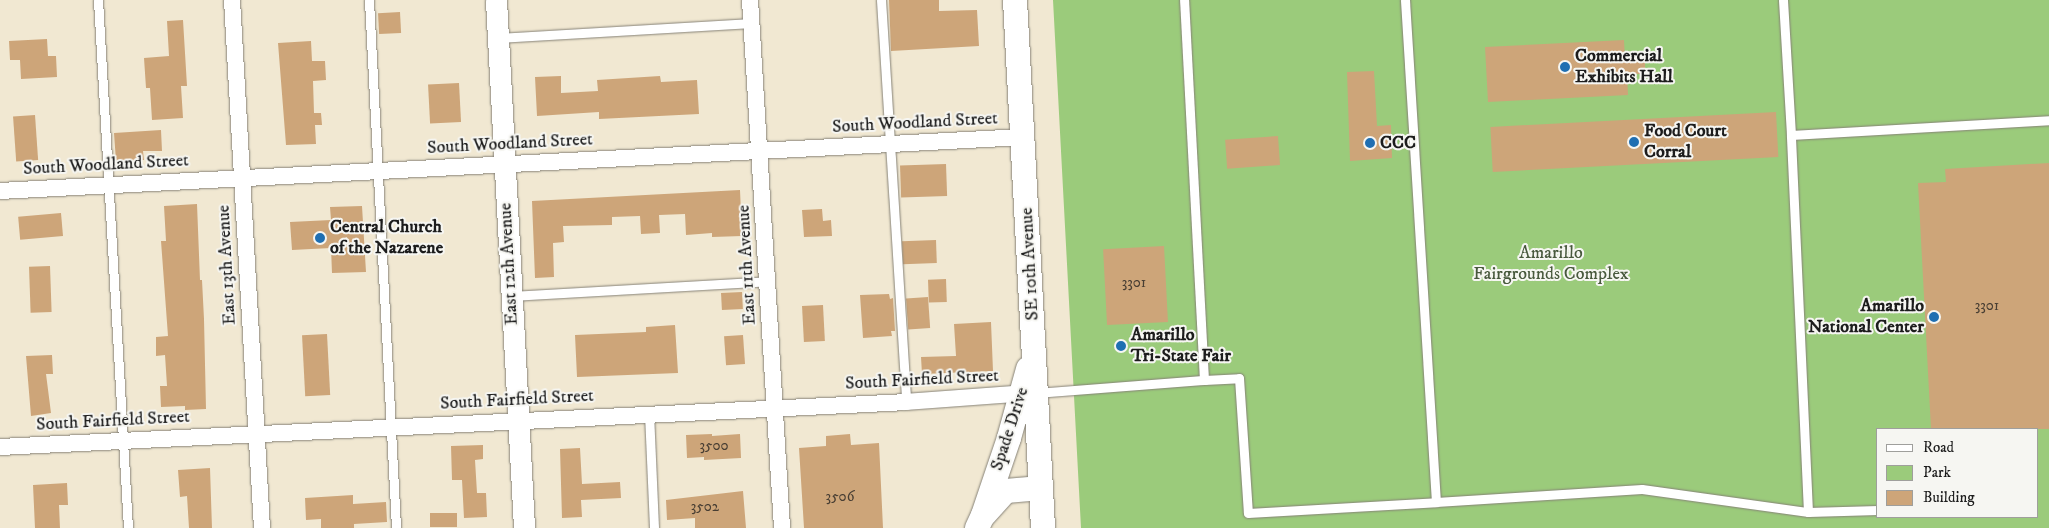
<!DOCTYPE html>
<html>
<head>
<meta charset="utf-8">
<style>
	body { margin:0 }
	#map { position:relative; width:2049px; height:528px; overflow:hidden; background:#f1e8d2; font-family:"IM FELL DW Pica",serif }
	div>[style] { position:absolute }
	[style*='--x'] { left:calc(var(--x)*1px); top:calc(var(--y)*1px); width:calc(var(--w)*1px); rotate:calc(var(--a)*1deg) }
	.green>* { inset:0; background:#9bcb7b }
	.building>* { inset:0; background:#cda579; transform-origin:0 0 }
	.roads { filter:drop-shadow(0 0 1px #868277) drop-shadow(0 0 1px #868277) }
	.service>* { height:9px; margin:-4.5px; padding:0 4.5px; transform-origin:4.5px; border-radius:4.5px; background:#fff }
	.minor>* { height:16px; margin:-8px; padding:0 8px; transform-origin:8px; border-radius:8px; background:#fff }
	.tertiary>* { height:21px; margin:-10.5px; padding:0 10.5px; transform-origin:10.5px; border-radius:10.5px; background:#fff }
	.secondary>* { height:24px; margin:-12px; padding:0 12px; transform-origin:12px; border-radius:12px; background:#fff }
	.dots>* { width:14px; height:14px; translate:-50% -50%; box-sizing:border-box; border:2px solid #f6f6f2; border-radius:50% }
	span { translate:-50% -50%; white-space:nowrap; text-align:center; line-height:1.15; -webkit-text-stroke:4px #f6f6f2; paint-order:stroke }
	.number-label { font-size:15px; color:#483e33 }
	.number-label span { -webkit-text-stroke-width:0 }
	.poi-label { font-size:18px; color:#1c1c1c; font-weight:700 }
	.left { translate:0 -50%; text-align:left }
	.right { translate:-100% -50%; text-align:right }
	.street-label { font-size:18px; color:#1c1c1c }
	.park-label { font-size:18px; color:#48593d }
	.legend { position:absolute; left:1876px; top:428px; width:162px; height:90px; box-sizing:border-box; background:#f6f6f2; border:1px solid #9f9f9c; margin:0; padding:6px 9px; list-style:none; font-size:15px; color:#1c1c1c }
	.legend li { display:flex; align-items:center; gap:10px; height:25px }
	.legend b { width:25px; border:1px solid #9f9f9c }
</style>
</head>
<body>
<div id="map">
	<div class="green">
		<i style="clip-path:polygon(evenodd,1053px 0,2049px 0,2049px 528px,1081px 528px,1053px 0,1878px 429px,2038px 429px,2038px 517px,1878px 517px,1878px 429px)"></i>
	</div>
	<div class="building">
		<i style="clip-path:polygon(889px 0,939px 0,939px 11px,977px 10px,979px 46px,891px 51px)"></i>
		<i style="left:400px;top:12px;width:21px;height:22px;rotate:87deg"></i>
		<i style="clip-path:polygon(183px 20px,187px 86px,181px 86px,183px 118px,152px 120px,150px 88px,146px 88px,144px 58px,169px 56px,167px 21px)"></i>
		<i style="clip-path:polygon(47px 39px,48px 56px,56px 56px,57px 77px,21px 79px,20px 60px,10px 60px,9px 41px)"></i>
		<i style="clip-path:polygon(1624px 40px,1625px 60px,1645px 59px,1645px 74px,1627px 74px,1628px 95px,1488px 102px,1485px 47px)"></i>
		<i style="clip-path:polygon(311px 41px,312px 61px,325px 61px,326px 80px,313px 81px,314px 113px,321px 113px,322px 125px,315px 125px,316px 144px,286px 145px,278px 43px)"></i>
		<i style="clip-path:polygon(1374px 71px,1377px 126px,1391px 125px,1392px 158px,1350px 161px,1347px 72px)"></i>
		<i style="clip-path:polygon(561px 76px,561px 93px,598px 91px,597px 80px,660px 76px,661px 82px,697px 80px,699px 114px,599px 119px,599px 112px,537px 116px,535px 77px)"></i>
		<i style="left:459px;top:83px;width:39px;height:31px;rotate:87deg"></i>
		<i style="left:1776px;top:112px;width:45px;height:286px;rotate:87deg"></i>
		<i style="left:35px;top:115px;width:45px;height:22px;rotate:86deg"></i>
		<i style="clip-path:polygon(161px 130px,162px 151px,143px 151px,144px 160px,116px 161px,114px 133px)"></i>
		<i style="left:1278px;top:136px;width:29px;height:53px;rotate:86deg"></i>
		<i style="clip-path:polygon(2049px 163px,2049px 429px,1931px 429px,1918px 183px,1946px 182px,1945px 169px)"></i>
		<i style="left:946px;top:164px;width:32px;height:46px;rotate:88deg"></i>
		<i style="clip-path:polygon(740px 190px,742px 236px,712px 237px,712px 233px,686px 235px,685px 214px,659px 215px,660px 233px,641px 234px,640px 216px,612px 217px,612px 225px,563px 226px,564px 242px,553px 243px,554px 277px,535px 278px,532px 201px)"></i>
		<i style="clip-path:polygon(197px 204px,200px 280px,202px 280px,204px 319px,206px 409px,185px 410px,185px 406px,161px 407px,160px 386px,167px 386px,165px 355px,156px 356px,156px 337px,168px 336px,161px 241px,166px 241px,164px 206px)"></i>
		<i style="clip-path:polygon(362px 206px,366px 272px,332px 273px,331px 248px,292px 250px,290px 222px,331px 220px,330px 207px)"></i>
		<i style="clip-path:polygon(822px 209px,823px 221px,831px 220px,832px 236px,804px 237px,802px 210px)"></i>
		<i style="left:61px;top:213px;width:23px;height:43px;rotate:85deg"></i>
		<i style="left:936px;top:240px;width:23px;height:34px;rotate:88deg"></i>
		<i style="left:1164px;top:246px;width:76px;height:61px;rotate:87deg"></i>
		<i style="left:50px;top:266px;width:46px;height:21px;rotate:88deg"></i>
		<i style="left:946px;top:279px;width:23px;height:18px;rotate:88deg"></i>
		<i style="left:742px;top:292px;width:17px;height:21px;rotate:87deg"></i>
		<i style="clip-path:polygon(889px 294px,890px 299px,893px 298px,895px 331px,891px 331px,892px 336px,863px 338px,860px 295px)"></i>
		<i style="left:928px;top:297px;width:31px;height:22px;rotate:86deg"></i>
		<i style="left:823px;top:305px;width:36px;height:21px;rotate:87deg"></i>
		<i style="clip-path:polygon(991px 322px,993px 371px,922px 374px,921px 357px,956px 356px,954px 324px)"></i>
		<i style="clip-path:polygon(675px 325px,678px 373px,577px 377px,575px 335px,646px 332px,646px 327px)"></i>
		<i style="left:327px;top:334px;width:61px;height:25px;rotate:87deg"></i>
		<i style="left:743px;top:335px;width:29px;height:19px;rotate:86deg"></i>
		<i style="clip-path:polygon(52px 355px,53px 374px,46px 374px,51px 413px,31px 416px,26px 356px)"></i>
		<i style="clip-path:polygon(712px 434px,712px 436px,740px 434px,741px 458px,704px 460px,704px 457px,687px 458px,686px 435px)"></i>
		<i style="clip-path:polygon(850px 434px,851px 445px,879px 443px,883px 528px,804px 528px,799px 448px,826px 446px,826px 436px)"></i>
		<i style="clip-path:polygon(483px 445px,483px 459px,475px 460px,477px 493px,486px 493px,487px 517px,464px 518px,462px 480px,452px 480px,451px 446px)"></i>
		<i style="clip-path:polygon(580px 448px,582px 484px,620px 482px,621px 498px,581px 500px,582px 517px,562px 518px,560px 449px)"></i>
		<i style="clip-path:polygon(210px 468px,212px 528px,189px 528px,187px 496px,180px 497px,178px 470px)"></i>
		<i style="clip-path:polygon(67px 483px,68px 505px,59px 505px,60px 528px,35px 528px,33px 485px)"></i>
		<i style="clip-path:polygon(743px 491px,746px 528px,695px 528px,695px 518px,667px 520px,666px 500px)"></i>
		<i style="clip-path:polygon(353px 495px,353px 504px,386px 502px,387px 522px,354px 524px,354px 528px,321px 528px,321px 519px,306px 520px,305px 498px)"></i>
		<i style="left:457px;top:513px;width:14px;height:27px;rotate:90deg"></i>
	</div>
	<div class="roads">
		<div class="service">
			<i style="--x:98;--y:0;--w:529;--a:86.75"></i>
			<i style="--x:369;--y:0;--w:529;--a:87.07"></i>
			<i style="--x:881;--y:0;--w:403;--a:86.4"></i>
			<i style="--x:1405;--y:0;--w:503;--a:86.47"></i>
			<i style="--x:1436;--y:502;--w:206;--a:-3.6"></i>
			<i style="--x:1642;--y:489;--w:168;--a:7.9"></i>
			<i style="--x:1808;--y:512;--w:70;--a:-1.6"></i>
			<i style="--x:1783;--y:0;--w:135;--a:86.6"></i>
			<i style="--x:498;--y:38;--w:254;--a:-3.4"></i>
			<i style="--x:511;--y:296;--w:257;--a:-3.3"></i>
			<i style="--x:1204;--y:380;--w:35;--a:-3"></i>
			<i style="--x:1239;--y:378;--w:135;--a:86.2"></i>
			<i style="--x:1248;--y:513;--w:188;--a:-3.3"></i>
			<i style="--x:1037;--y:393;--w:168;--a:-4.5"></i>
			<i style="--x:1204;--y:380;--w:381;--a:-93"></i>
			<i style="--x:649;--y:413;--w:115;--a:87.5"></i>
			<i style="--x:1808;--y:512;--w:377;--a:-92.6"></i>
			<i style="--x:1791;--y:135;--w:258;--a:-3.3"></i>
		</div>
		<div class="minor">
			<i style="--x:232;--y:0;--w:529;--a:86.75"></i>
			<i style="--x:750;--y:0;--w:529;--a:86.53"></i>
			<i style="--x:0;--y:191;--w:1024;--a:-3.02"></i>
			<i style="--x:0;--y:447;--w:907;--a:-2.84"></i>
			<i style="--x:906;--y:402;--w:124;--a:-4.2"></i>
		</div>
		<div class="tertiary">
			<i style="--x:496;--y:0;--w:529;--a:86.96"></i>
		</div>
		<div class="secondary">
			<i style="--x:1015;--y:0;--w:529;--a:86.96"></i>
			<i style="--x:985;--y:514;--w:31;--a:-48"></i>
			<i style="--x:1006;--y:491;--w:35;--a:-5"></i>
			<i style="--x:977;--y:528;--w:14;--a:-65"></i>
			<i style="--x:983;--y:515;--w:81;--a:-71.3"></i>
			<i style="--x:1009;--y:438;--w:72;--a:-74.6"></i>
		</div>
	</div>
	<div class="dots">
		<i style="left:1565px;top:67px;background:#1f6fb2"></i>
		<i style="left:1634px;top:142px;background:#1f6fb2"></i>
		<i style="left:1370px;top:143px;background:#1f6fb2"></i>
		<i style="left:320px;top:238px;background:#1f6fb2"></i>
		<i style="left:1934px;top:317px;background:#1f6fb2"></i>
		<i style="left:1121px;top:346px;background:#1f6fb2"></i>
	</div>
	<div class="number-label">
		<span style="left:1134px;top:283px">3301</span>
		<span style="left:1987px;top:306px">3301</span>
		<span style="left:714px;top:446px">3500</span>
		<span style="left:840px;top:497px">3506</span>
		<span style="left:705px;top:507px">3502</span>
	</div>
	<div class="poi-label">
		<span class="left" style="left:1575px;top:67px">Commercial<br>Exhibits Hall</span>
		<span class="left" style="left:1644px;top:142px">Food Court<br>Corral</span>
		<span class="left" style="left:1380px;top:143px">CCC</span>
		<span class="left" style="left:330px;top:238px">Central Church<br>of the Nazarene</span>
		<span class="right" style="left:1924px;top:317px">Amarillo<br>National Center</span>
		<span class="left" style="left:1131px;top:346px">Amarillo<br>Tri-State Fair</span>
	</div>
	<div class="street-label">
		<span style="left:915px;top:123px;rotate:-3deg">South Woodland Street</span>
		<span style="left:510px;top:144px;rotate:-3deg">South Woodland Street</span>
		<span style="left:106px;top:165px;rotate:-3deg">South Woodland Street</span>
		<span style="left:509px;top:264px;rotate:-93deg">East 12th Avenue</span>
		<span style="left:1030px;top:264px;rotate:-93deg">SE 10th Avenue</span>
		<span style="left:227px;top:265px;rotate:-93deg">East 13th Avenue</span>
		<span style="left:747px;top:265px;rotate:-93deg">East 11th Avenue</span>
		<span style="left:922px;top:380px;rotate:-3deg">South Fairfield Street</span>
		<span style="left:517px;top:400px;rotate:-3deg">South Fairfield Street</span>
		<span style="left:113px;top:421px;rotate:-3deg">South Fairfield Street</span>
		<span style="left:1010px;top:429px;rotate:-72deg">Spade Drive</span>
	</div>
	<div class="park-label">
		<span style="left:1551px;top:264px">Amarillo<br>Fairgrounds Complex</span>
	</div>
	<ul class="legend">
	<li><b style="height:6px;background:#fff"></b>Road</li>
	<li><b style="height:14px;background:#9bcb7b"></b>Park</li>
	<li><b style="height:14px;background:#cda579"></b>Building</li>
	</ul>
</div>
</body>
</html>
